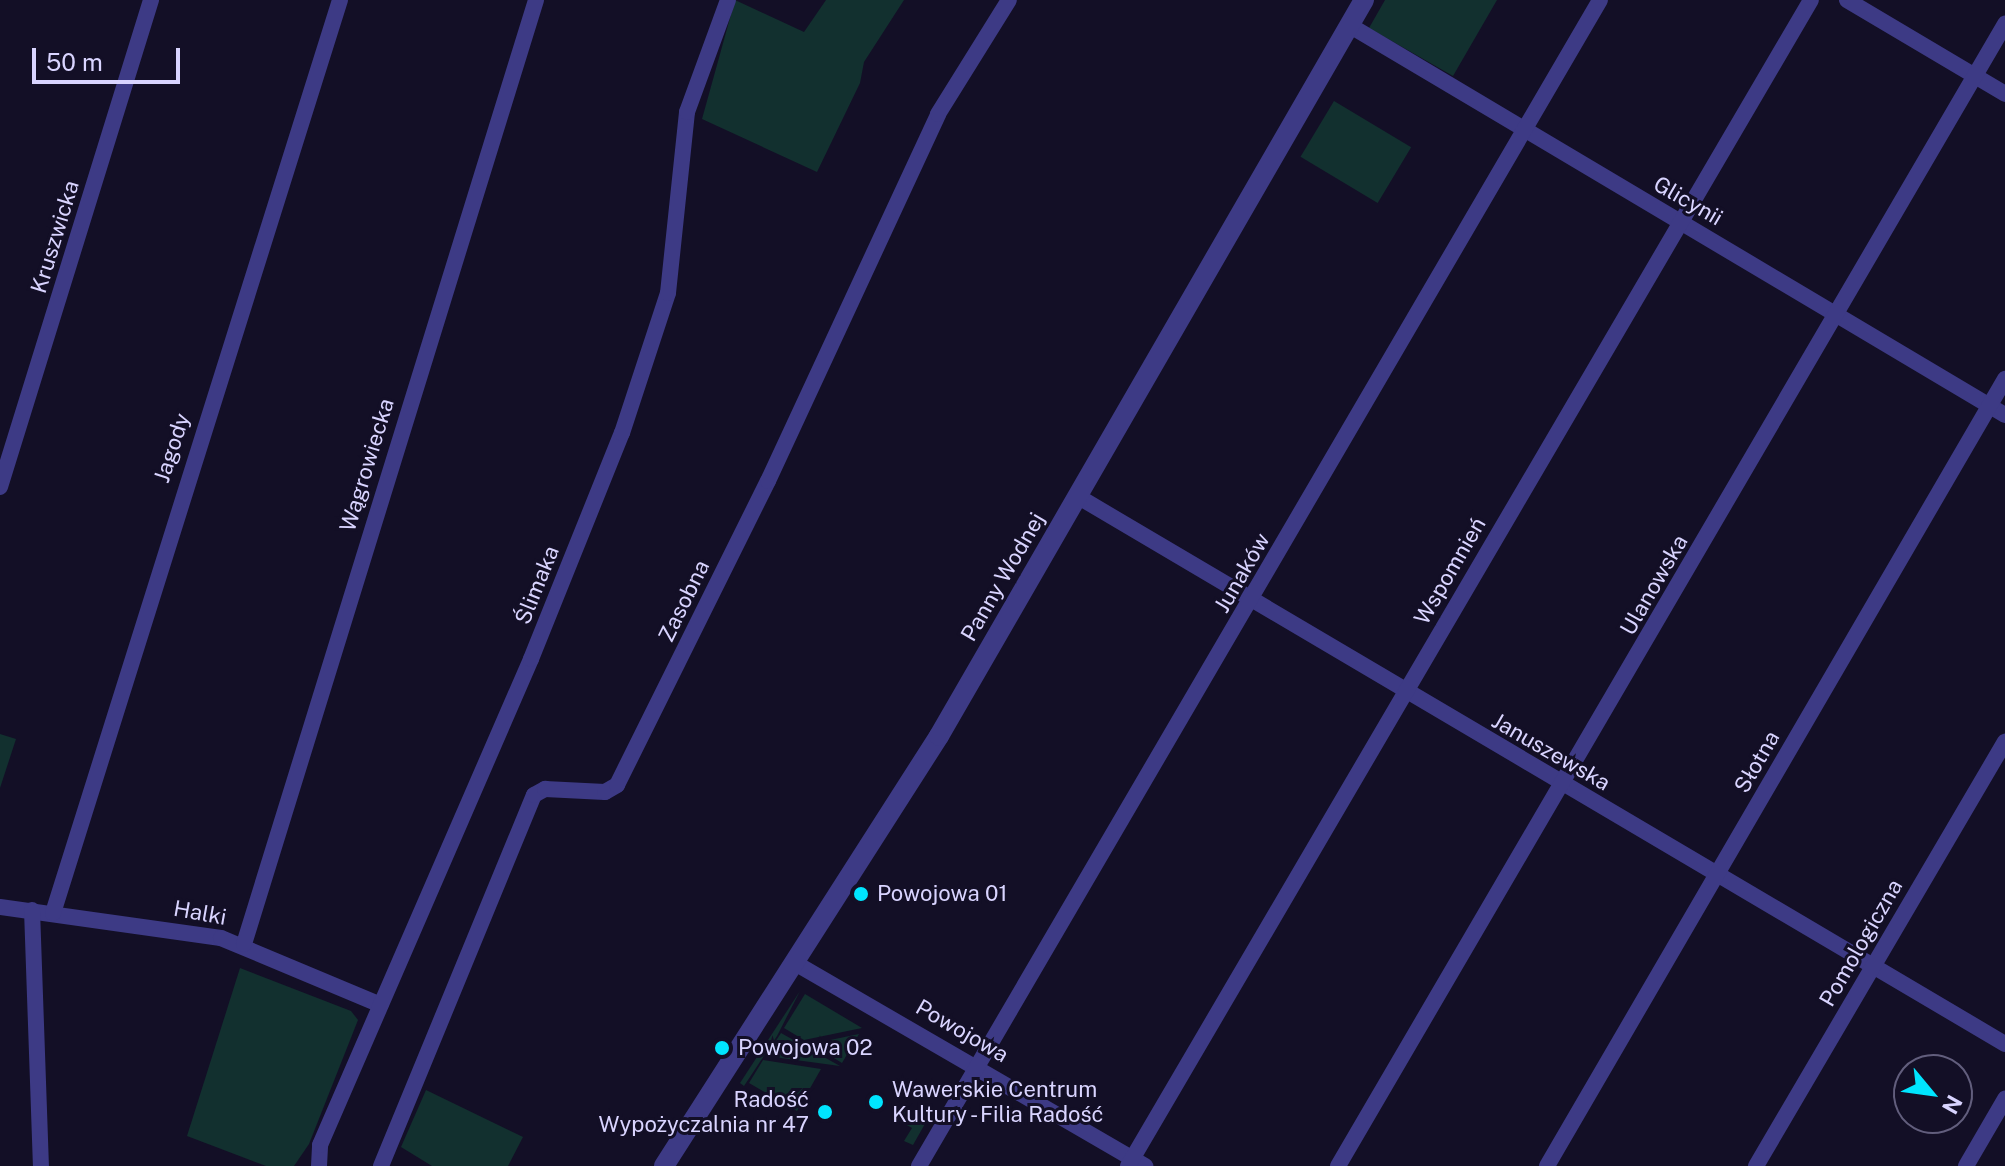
<!DOCTYPE html>
<html>
<head>
<meta charset="utf-8">
<style>
	body { margin:0 }
	#map { position:relative; width:2005px; height:1166px; overflow:hidden; background:#130f26; font-family:"Public Sans",sans-serif }
	div>[style] { position:absolute }
	[style*='--x'] { left:calc(var(--x)*1px); top:calc(var(--y)*1px); width:calc(var(--w)*1px); rotate:calc(var(--a)*1deg) }
	.green>* { inset:0; background:#12302f; transform-origin:0 0 }
	.minor>* { height:16px; margin:-8px; padding:0 8px; transform-origin:8px; border-radius:8px; background:#3d3a85 }
	.tertiary>* { height:20px; margin:-10px; padding:0 10px; transform-origin:10px; border-radius:10px; background:#3d3a85 }
	.dots>* { width:22px; height:22px; translate:-50% -50%; box-sizing:border-box; border:4px solid #130f26; border-radius:50% }
	span { translate:-50% -50%; white-space:nowrap; text-align:center; line-height:1.15; -webkit-text-stroke:6px #130f26; paint-order:stroke }
	.street-label { font-size:22px; color:#d9d4ff }
	.poi-label { font-size:22px; color:#d9d4ff }
	.left { translate:0 -50%; text-align:left }
	.right { translate:-100% -50%; text-align:right }
	.north { position:absolute; left:1893px; top:1054px; width:80px; height:80px; box-sizing:border-box; background:#130f26; border:2px solid #625e7d; border-radius:50%; rotate:119deg; font-size:22px; font-weight:700; line-height:32px; text-align:center; color:#d9d4ff }
	.north::after { content:''; display:block; margin:auto; width:28px; height:36px; background:#00e5ff; clip-path:polygon(50% 0,100% 100%,50% 72%,0 100%) }
	.scale { position:absolute; left:32px; top:48px; width:148px; height:36px; box-sizing:border-box; border:4px solid #d9d4ff; border-top:0; padding-left:10px; font-size:24px; line-height:28px; white-space:nowrap; color:#d9d4ff; -webkit-text-stroke:6px #130f26; paint-order:stroke }
</style>
</head>
<body>
<div id="map">
	<div class="green">
		<i style="clip-path:polygon(735px 0,804px 32px,826px 0,904px 0,864px 62px,860px 83px,817px 172px,702px 119px)"></i>
		<i style="clip-path:polygon(1385px 0,1497px 0,1453px 76px,1369px 28px)"></i>
		<i style="left:1334px;top:101px;width:90px;height:65px;rotate:31deg"></i>
		<i style="clip-path:polygon(0 734px,16px 739px,0 788px)"></i>
		<i style="clip-path:polygon(240px 968px,351px 1011px,358px 1020px,309px 1144px,294px 1166px,266px 1166px,187px 1136px)"></i>
		<i style="clip-path:polygon(800px 991px,777px 1036px,744px 1086px,740px 1083px)"></i>
		<i style="clip-path:polygon(805px 994px,862px 1028px,804px 1040px,784px 1028px)"></i>
		<i style="clip-path:polygon(781px 1033px,840px 1066px,766px 1056px)"></i>
		<i style="clip-path:polygon(859px 1034px,842px 1063px,811px 1044px)"></i>
		<i style="clip-path:polygon(763px 1060px,821px 1069px,797px 1111px,749px 1083px)"></i>
		<i style="clip-path:polygon(426px 1090px,523px 1137px,508px 1166px,432px 1166px,401px 1147px)"></i>
		<i style="clip-path:polygon(904px 1110px,926px 1122px,913px 1145px,904px 1141px,912px 1128px,898px 1120px)"></i>
	</div>
	<div class="minor">
		<i style="--x:1847;--y:0;--w:184;--a:30.7"></i>
		<i style="--x:1349;--y:25;--w:763;--a:30.73"></i>
		<i style="--x:0;--y:487;--w:510;--a:-72.77"></i>
		<i style="--x:1077;--y:496;--w:1078;--a:30.56"></i>
		<i style="--x:0;--y:907;--w:223;--a:8"></i>
		<i style="--x:221;--y:938;--w:173;--a:22.7"></i>
		<i style="--x:32;--y:910;--w:256;--a:88"></i>
		<i style="--x:53;--y:913;--w:957;--a:-72.55"></i>
		<i style="--x:244;--y:944;--w:988;--a:-72.81"></i>
		<i style="--x:795;--y:963;--w:405;--a:30.1"></i>
		<i style="--x:319;--y:1166;--w:21;--a:-87"></i>
		<i style="--x:320;--y:1145;--w:530;--a:-66.53"></i>
		<i style="--x:531;--y:659;--w:244;--a:-68.1"></i>
		<i style="--x:622;--y:433;--w:147;--a:-71.8"></i>
		<i style="--x:668;--y:293;--w:182;--a:-84"></i>
		<i style="--x:687;--y:112;--w:119;--a:-69.9"></i>
		<i style="--x:381;--y:1166;--w:401;--a:-67.6"></i>
		<i style="--x:534;--y:795;--w:13;--a:-29"></i>
		<i style="--x:545;--y:789;--w:60;--a:2.9"></i>
		<i style="--x:605;--y:792;--w:14;--a:-30"></i>
		<i style="--x:617;--y:785;--w:339;--a:-63.6"></i>
		<i style="--x:768;--y:481;--w:404;--a:-65.1"></i>
		<i style="--x:938;--y:114;--w:134;--a:-58.1"></i>
		<i style="--x:919;--y:1166;--w:1350;--a:-59.71"></i>
		<i style="--x:1128;--y:1166;--w:1351;--a:-59.64"></i>
		<i style="--x:1338;--y:1166;--w:1323;--a:-59.71"></i>
		<i style="--x:1547;--y:1166;--w:911;--a:-59.8"></i>
		<i style="--x:1756;--y:1166;--w:492;--a:-59.6"></i>
		<i style="--x:1966;--y:1166;--w:78;--a:-59.8"></i>
	</div>
	<div class="tertiary">
		<i style="--x:664;--y:1166;--w:510;--a:-57.4"></i>
		<i style="--x:939;--y:736;--w:850;--a:-60"></i>
	</div>
	<div class="dots">
		<i style="left:861px;top:894px;background:#00e5ff"></i>
		<i style="left:722px;top:1048px;background:#00e5ff"></i>
		<i style="left:876px;top:1102px;background:#00e5ff"></i>
		<i style="left:825px;top:1112px;background:#00e5ff"></i>
	</div>
	<div class="street-label">
		<span style="left:1688px;top:201px;rotate:30deg">Glicynii</span>
		<span style="left:55px;top:237px;rotate:-73deg">Kruszwicka</span>
		<span style="left:172px;top:448px;rotate:-72deg">Jagody</span>
		<span style="left:367px;top:465px;rotate:-73deg">Wągrowiecka</span>
		<span style="left:1450px;top:571px;rotate:-60deg">Wspomnień</span>
		<span style="left:1242px;top:573px;rotate:-60deg">Junaków</span>
		<span style="left:1003px;top:577px;rotate:-60deg">Panny Wodnej</span>
		<span style="left:537px;top:585px;rotate:-68deg">Ślimaka</span>
		<span style="left:1654px;top:585px;rotate:-60deg">Ulanowska</span>
		<span style="left:684px;top:601px;rotate:-64deg">Zasobna</span>
		<span style="left:1551px;top:752px;rotate:30deg">Januszewska</span>
		<span style="left:1757px;top:762px;rotate:-60deg">Słotna</span>
		<span style="left:200px;top:913px;rotate:10deg">Halki</span>
		<span style="left:1861px;top:943px;rotate:-60deg">Pomologiczna</span>
		<span style="left:962px;top:1031px;rotate:30deg">Powojowa</span>
	</div>
	<div class="poi-label">
		<span class="left" style="left:877px;top:894px">Powojowa 01</span>
		<span class="left" style="left:738px;top:1048px">Powojowa 02</span>
		<span class="left" style="left:892px;top:1102px">Wawerskie Centrum<br>Kultury - Filia Radość</span>
		<span class="right" style="left:809px;top:1112px">Radość<br>Wypożyczalnia nr 47</span>
	</div>
	<div class="north">N</div>
	<div class="scale">50 m</div>
</div>
</body>
</html>
